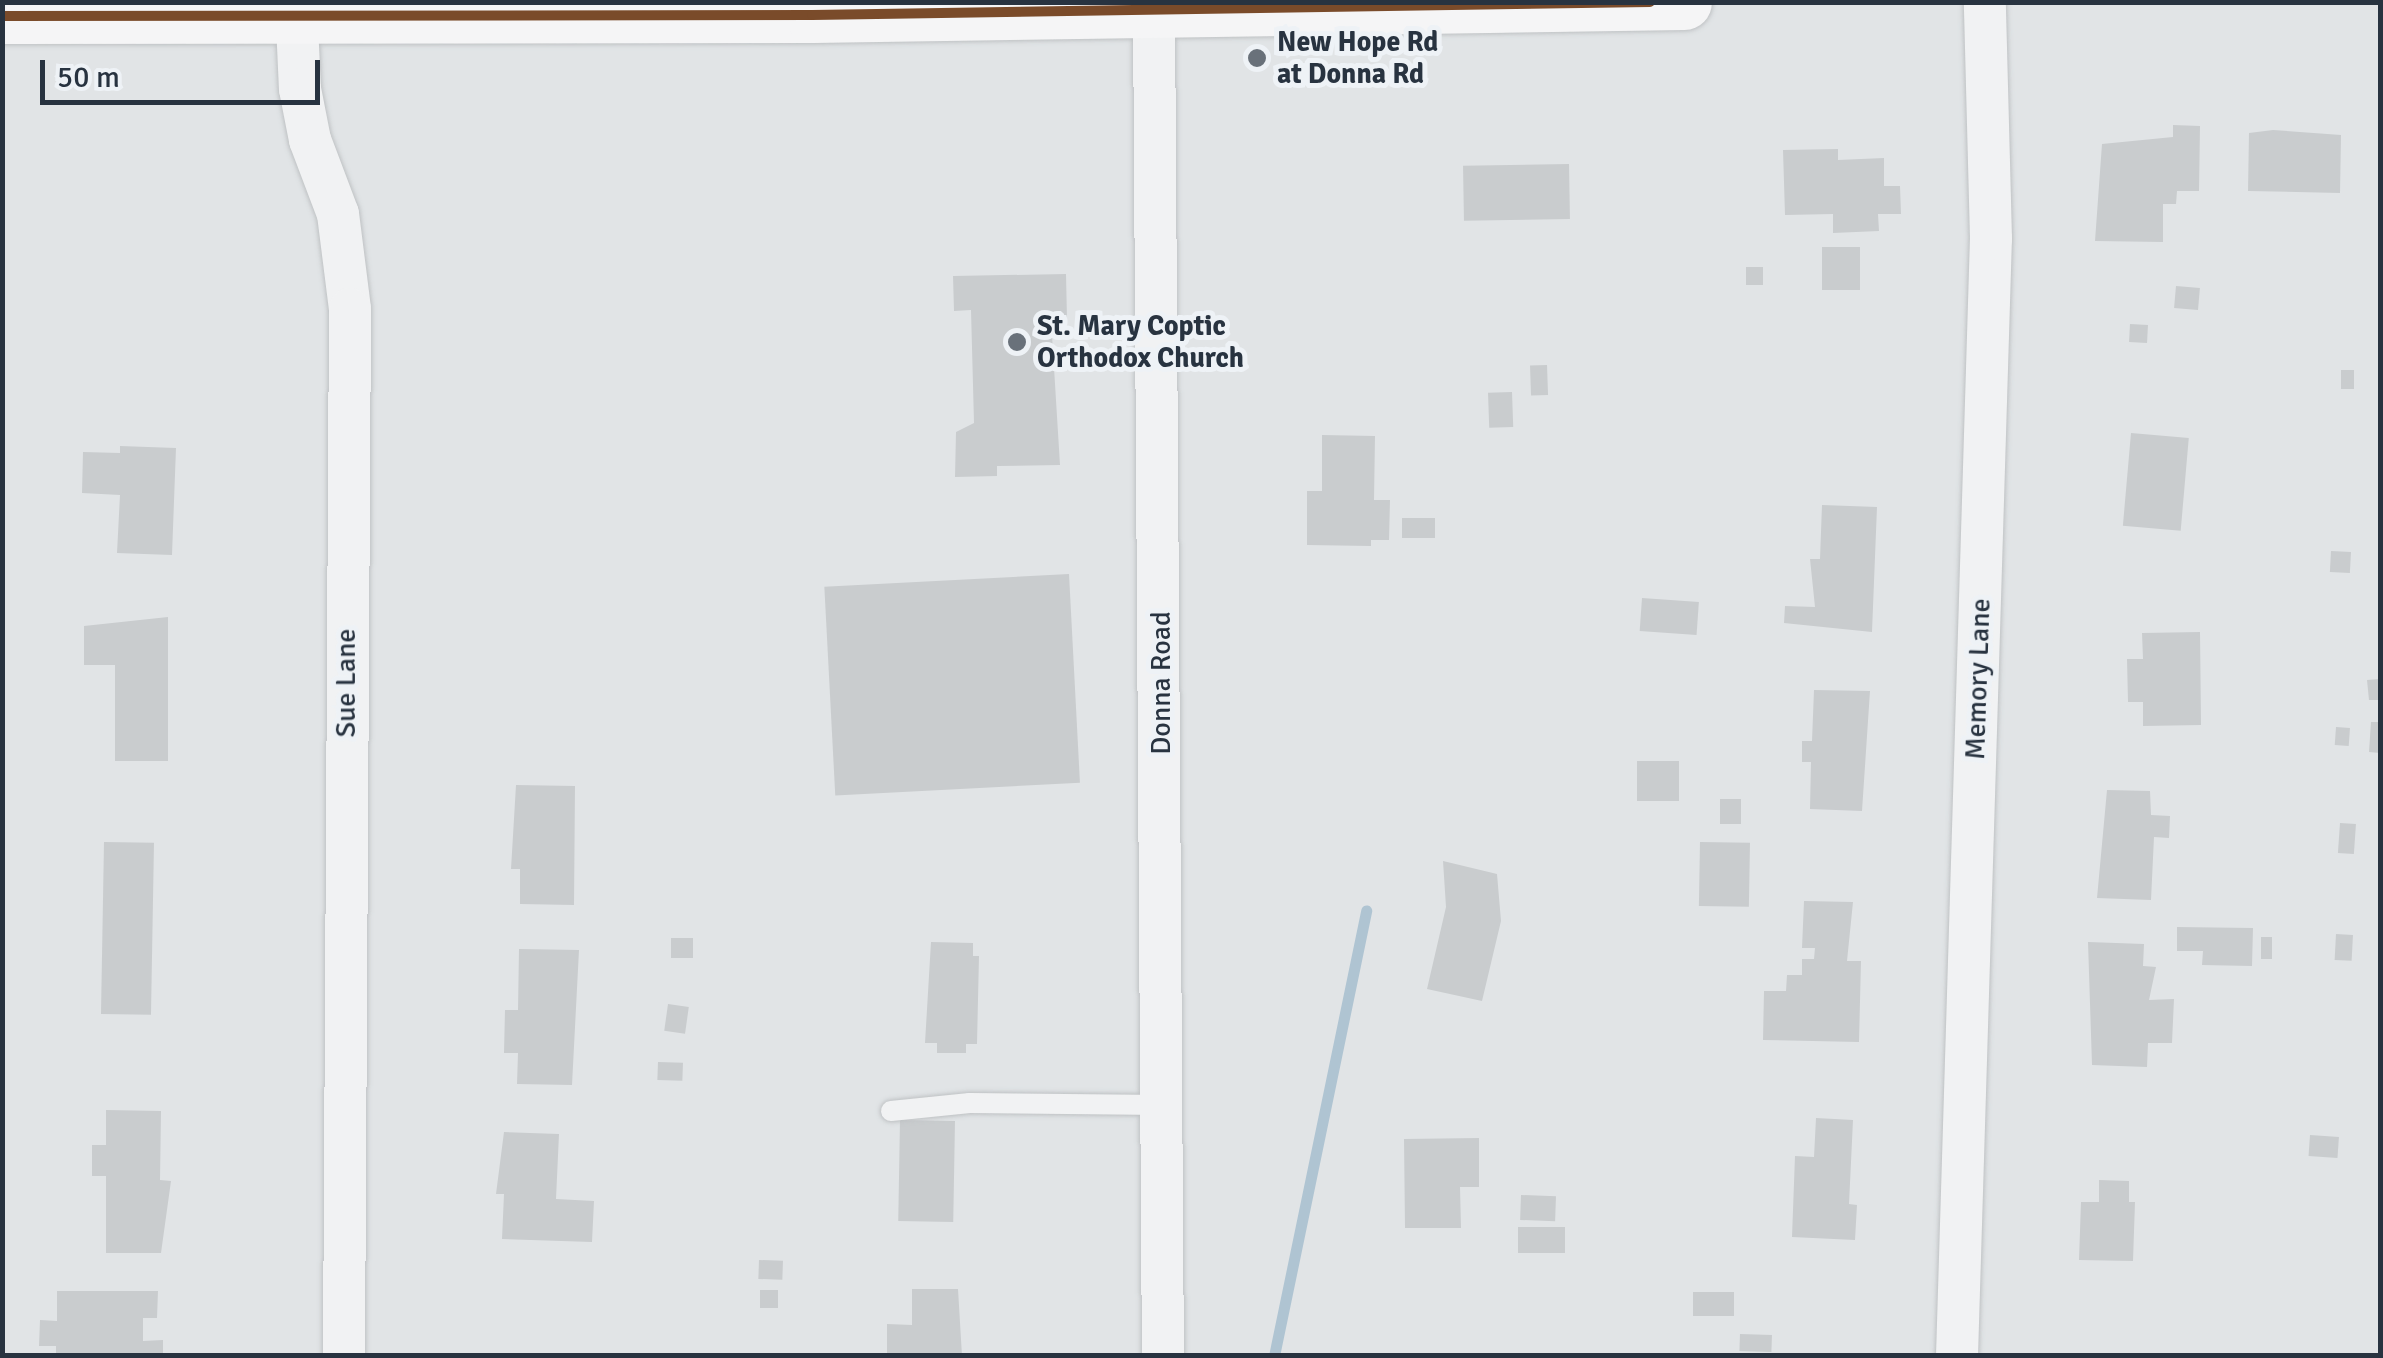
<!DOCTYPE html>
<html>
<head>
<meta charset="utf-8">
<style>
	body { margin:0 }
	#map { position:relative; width:2383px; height:1358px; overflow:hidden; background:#e1e4e6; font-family:Signika,sans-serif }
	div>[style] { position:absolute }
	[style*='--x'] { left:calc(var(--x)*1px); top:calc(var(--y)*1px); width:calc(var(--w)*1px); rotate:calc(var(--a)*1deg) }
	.stream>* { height:11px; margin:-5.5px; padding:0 5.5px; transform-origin:5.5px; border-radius:5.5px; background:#afc4d2 }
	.building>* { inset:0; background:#c9ccce; transform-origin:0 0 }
	.roads { filter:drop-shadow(0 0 2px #bfc2c4) drop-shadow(0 0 2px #bfc2c4) }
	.lane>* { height:20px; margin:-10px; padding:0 10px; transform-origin:10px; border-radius:10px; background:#f1f2f3 }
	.street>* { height:42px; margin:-21px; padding:0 21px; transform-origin:21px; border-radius:21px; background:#f1f2f3 }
	.primary>* { height:55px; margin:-27.5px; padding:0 27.5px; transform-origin:27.5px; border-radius:27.5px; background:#f5f5f6 }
	.bus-1>* { height:10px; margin:-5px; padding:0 5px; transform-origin:5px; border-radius:5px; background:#7a4b2a }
	.dots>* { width:28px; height:28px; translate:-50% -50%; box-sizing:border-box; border:5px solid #eef2f6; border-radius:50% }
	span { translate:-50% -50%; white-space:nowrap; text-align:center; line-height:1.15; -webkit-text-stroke:10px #eef2f6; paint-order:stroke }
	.poi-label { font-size:28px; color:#283340; font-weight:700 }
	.left { translate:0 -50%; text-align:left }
	.street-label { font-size:28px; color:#283340 }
	.frame { position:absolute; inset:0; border:5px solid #283340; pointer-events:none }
	.scale { position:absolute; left:40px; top:60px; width:280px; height:45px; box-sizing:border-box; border:5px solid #283340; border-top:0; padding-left:12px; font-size:30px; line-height:35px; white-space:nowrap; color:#283340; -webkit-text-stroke:8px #eef2f6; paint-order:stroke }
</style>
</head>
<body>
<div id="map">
	<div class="stream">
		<i style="--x:1274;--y:1356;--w:455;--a:-78.3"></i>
	</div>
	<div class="building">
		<i style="clip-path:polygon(2173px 125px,2200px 126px,2199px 191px,2177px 191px,2176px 204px,2163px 204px,2163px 242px,2095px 241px,2102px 144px,2173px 137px)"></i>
		<i style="clip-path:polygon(2273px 130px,2341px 135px,2340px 193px,2248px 191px,2249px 133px)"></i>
		<i style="clip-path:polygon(1838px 149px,1838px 160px,1884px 158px,1884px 186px,1900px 186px,1901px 214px,1878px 214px,1879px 231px,1833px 233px,1833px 214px,1785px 215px,1783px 150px)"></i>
		<i style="left:1569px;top:164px;width:55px;height:106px;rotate:89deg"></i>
		<i style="left:1822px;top:247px;width:38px;height:43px"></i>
		<i style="left:1763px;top:267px;width:18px;height:17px;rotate:90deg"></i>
		<i style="clip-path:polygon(1066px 274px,1067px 319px,1051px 319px,1060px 465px,997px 466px,997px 476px,955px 477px,956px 432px,974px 423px,971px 310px,954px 311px,953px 276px)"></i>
		<i style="left:2176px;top:286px;width:24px;height:22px;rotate:5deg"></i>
		<i style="left:2130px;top:324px;width:18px;height:18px;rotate:3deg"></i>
		<i style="left:1547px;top:365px;width:30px;height:17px;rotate:88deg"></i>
		<i style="left:2341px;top:370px;width:13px;height:19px"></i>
		<i style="left:1512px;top:392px;width:35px;height:24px;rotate:88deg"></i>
		<i style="left:2131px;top:433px;width:58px;height:93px;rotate:5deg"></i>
		<i style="clip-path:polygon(1322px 435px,1375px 436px,1374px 500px,1390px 500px,1389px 540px,1371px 540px,1371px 546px,1307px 545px,1307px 491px,1322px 491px)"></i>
		<i style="clip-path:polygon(120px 446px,176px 448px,172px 555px,117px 553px,120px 495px,82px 493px,83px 452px,120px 453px)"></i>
		<i style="clip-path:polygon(1822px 505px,1877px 507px,1872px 632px,1784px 623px,1785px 606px,1815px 607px,1810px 559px,1820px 559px)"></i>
		<i style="left:1402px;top:518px;width:33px;height:20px"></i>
		<i style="left:2331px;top:551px;width:20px;height:21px;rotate:3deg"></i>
		<i style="left:1069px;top:574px;width:209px;height:245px;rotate:87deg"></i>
		<i style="left:1642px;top:598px;width:57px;height:33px;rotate:4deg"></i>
		<i style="clip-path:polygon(168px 617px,168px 761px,115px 761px,115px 665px,84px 665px,84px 626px)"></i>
		<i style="clip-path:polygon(2200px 632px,2201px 725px,2143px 726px,2143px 702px,2128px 702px,2127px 659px,2143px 659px,2142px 633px)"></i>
		<i style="clip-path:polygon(2380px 679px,2380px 700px,2369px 700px,2367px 680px)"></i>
		<i style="clip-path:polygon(1814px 690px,1870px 691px,1862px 811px,1810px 809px,1811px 762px,1802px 762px,1802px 741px,1812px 741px)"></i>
		<i style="clip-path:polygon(2371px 722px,2380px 722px,2380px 753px,2369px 752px)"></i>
		<i style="left:2336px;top:727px;width:14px;height:18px;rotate:4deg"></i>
		<i style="left:1637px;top:761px;width:42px;height:40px"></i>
		<i style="clip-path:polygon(516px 785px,575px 786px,574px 905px,520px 904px,520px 869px,511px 869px)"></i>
		<i style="clip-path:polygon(2107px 790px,2150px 791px,2151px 815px,2170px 816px,2169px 838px,2154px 837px,2151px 900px,2097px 898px)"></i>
		<i style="left:1741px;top:799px;width:25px;height:21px;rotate:90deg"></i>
		<i style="left:2340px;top:823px;width:16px;height:30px;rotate:4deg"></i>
		<i style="left:104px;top:842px;width:50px;height:172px;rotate:1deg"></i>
		<i style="left:1700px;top:842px;width:50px;height:64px;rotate:1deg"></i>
		<i style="clip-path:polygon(1443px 861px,1497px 874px,1501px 921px,1482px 1001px,1427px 989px,1446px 907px)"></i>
		<i style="clip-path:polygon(1804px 901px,1853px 902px,1847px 961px,1861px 961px,1859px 1042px,1763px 1040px,1764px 991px,1786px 991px,1787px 975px,1802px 975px,1802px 959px,1814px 959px,1815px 948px,1802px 948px)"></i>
		<i style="clip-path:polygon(2177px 927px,2253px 928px,2252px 966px,2202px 965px,2203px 951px,2177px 951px)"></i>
		<i style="left:2336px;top:934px;width:17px;height:26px;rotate:3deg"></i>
		<i style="left:2261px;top:937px;width:11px;height:22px"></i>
		<i style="left:671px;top:938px;width:22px;height:20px"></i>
		<i style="clip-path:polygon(931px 942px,973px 943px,973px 956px,979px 956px,977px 1044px,966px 1044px,966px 1053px,937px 1053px,937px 1043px,925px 1043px)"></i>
		<i style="clip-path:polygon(2088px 942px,2144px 944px,2143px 966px,2156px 967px,2149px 1000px,2174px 999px,2172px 1043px,2148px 1043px,2147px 1067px,2092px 1065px)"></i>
		<i style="clip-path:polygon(519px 949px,579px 950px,572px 1085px,517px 1084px,518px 1053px,504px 1053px,505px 1010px,518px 1010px)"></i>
		<i style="left:668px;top:1004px;width:21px;height:27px;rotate:8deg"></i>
		<i style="left:658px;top:1062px;width:25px;height:18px;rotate:2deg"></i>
		<i style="clip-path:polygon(106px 1110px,161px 1111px,160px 1180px,171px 1181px,161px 1253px,106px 1253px,106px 1176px,92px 1176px,92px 1145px,106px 1145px)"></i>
		<i style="clip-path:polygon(1816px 1118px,1853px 1120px,1849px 1204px,1857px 1205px,1855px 1240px,1792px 1237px,1795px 1156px,1814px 1157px)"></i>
		<i style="left:900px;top:1120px;width:55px;height:101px;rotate:1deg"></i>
		<i style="clip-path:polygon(504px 1132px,559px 1134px,556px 1199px,594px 1201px,592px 1242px,502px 1239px,504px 1194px,496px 1194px)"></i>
		<i style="left:2310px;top:1135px;width:29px;height:21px;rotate:4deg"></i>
		<i style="clip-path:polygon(1479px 1138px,1479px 1187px,1460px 1187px,1461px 1228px,1405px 1228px,1404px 1139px)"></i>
		<i style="clip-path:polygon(2099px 1180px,2129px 1181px,2129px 1202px,2135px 1202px,2133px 1261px,2079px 1260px,2081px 1202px,2099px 1202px)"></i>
		<i style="left:1521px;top:1195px;width:35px;height:25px;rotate:2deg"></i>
		<i style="left:1518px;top:1227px;width:47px;height:26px"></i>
		<i style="left:759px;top:1260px;width:24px;height:19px;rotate:2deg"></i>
		<i style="clip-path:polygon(912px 1289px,958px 1289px,962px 1356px,887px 1356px,887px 1324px,912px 1325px)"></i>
		<i style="left:760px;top:1290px;width:18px;height:18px"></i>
		<i style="clip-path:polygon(57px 1291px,158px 1291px,157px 1318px,143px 1318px,143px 1341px,163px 1340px,163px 1356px,56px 1356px,56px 1346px,39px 1346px,40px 1320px,57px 1321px)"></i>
		<i style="left:1734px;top:1292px;width:24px;height:41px;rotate:90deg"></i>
		<i style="left:1740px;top:1334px;width:32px;height:17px;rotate:2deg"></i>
	</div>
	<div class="roads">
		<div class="lane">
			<i style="--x:891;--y:1111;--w:79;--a:-5.8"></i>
			<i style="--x:970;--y:1103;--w:192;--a:0.6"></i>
		</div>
		<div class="street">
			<i style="--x:296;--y:2;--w:87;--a:87.4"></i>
			<i style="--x:300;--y:89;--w:52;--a:78.9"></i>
			<i style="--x:310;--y:140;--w:79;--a:69.3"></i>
			<i style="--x:338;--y:214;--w:96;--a:82.8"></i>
			<i style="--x:350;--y:309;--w:1047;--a:90.33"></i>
			<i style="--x:1154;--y:11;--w:1345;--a:89.62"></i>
			<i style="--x:1957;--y:1356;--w:1118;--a:-88.26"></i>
			<i style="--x:1991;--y:239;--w:237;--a:-91.5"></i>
		</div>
		<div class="primary">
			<i style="--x:2;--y:16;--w:810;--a:-0.07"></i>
			<i style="--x:812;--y:15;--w:872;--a:-0.85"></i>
		</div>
	</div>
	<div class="bus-1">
		<i style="--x:2;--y:16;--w:810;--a:-0.07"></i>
		<i style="--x:812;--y:15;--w:838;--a:-0.89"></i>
	</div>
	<div class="dots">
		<i style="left:1257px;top:58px;background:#69717a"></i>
		<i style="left:1017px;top:342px;background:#69717a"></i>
	</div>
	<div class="poi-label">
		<span class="left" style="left:1277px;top:58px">New Hope Rd<br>at Donna Rd</span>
		<span class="left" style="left:1037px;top:342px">St. Mary Coptic<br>Orthodox Church</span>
	</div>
	<div class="street-label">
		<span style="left:1978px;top:679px;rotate:-88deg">Memory Lane</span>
		<span style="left:346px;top:683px;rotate:-90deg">Sue Lane</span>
		<span style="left:1161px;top:683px;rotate:-90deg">Donna Road</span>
	</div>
	<div class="frame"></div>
	<div class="scale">50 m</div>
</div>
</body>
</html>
